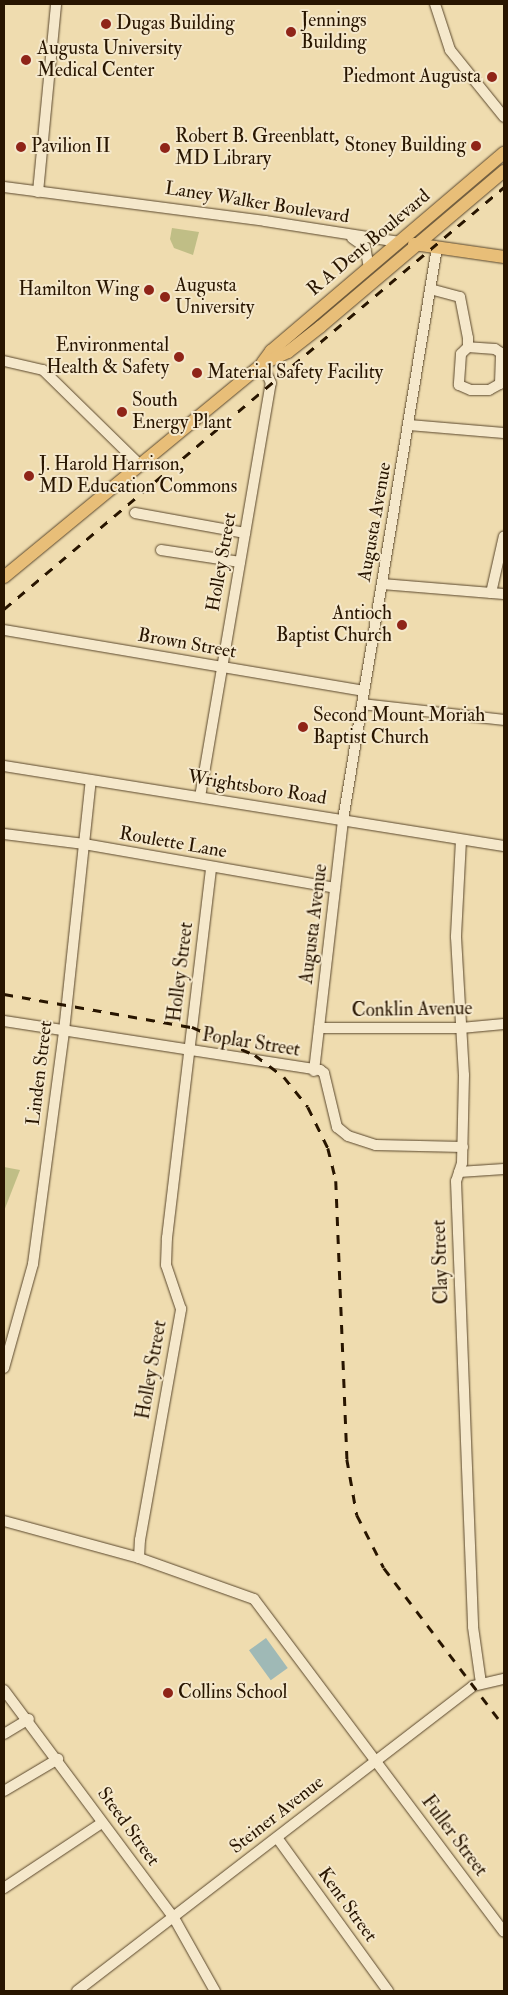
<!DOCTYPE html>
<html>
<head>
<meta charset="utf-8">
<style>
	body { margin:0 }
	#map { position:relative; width:508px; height:1995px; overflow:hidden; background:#efdcaf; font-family:"IM FELL Double Pica",serif }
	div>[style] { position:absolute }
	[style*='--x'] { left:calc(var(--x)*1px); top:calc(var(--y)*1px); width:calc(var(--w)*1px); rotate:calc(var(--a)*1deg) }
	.green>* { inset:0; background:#c0be86 }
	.water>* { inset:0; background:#9fb9b6; transform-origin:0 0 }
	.roads { filter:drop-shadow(0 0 1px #5a472c) drop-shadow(0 0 1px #5a472c) }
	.minor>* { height:10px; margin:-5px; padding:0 5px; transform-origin:5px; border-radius:5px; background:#f5e8cb }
	.major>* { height:12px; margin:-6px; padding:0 6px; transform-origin:6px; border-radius:6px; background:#e8be78 }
	.rail>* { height:2.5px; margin-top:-1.25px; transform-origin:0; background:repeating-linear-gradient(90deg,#281500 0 9px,transparent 0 18px) }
	.dots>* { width:14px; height:14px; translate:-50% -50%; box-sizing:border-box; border:2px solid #f5e8cb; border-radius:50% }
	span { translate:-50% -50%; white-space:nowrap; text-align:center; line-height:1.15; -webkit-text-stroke:4px #f5e8cb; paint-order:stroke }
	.poi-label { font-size:19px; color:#281500 }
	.left { translate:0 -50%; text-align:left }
	.right { translate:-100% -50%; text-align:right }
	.street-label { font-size:19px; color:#281500 }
	.frame { position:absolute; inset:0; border:5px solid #281500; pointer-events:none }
</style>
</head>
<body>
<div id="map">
	<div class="green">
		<i style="clip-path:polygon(172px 228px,199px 232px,193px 255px,174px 248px,170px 239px)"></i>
		<i style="clip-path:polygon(4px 1167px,20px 1170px,4px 1211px)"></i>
	</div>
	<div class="water">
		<i style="left:266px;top:1638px;width:37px;height:21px;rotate:54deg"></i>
	</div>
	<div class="roads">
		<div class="minor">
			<i style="--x:435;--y:4;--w:48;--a:71.9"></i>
			<i style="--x:450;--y:50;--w:86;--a:51.1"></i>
			<i style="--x:4;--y:187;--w:263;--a:7.4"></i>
			<i style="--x:265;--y:221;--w:136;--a:8.9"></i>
			<i style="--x:38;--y:192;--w:189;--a:-84.5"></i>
			<i style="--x:352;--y:238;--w:16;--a:35"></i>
			<i style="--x:365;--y:247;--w:21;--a:79"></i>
			<i style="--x:430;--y:289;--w:31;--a:15"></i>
			<i style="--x:460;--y:297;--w:42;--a:79"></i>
			<i style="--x:468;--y:338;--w:9;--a:90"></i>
			<i style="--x:468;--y:347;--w:10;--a:135"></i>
			<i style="--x:461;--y:354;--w:31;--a:94"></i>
			<i style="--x:459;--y:385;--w:13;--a:23"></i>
			<i style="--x:471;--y:390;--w:18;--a:0"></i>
			<i style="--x:489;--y:390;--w:13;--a:-29"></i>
			<i style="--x:500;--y:384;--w:31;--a:-88"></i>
			<i style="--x:501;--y:353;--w:7;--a:-146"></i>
			<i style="--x:495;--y:349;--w:27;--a:-176"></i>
			<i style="--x:4;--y:361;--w:40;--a:13"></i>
			<i style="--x:43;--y:370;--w:136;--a:44.4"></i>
			<i style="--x:409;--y:425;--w:95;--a:4.8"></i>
			<i style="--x:135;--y:513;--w:112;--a:10.3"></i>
			<i style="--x:161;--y:550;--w:80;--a:8.6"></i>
			<i style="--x:382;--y:584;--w:122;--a:4.7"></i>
			<i style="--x:491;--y:593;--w:58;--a:-77.2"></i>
			<i style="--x:4;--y:630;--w:365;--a:9.6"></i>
			<i style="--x:362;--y:704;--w:143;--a:6.4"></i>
			<i style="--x:4;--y:766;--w:506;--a:9.09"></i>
			<i style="--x:200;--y:797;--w:420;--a:-80.3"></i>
			<i style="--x:271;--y:383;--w:21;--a:-115"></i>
			<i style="--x:4;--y:834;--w:81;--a:7.1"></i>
			<i style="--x:84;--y:844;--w:255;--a:9.9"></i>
			<i style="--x:461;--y:840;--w:97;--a:93"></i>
			<i style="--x:456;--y:937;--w:138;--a:86.7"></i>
			<i style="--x:464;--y:1075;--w:88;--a:91.3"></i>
			<i style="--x:462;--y:1163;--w:19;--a:108"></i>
			<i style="--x:456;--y:1181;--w:446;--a:87.8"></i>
			<i style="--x:473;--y:1627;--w:57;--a:81.9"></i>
			<i style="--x:4;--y:1021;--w:320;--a:8.8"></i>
			<i style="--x:320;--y:1070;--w:5;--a:37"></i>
			<i style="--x:324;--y:1073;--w:56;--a:76.5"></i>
			<i style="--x:337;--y:1127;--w:14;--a:39"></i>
			<i style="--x:348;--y:1136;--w:29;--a:18"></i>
			<i style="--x:376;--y:1145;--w:87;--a:1.3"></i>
			<i style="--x:319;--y:1028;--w:142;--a:0"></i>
			<i style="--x:461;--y:1028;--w:43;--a:-5.3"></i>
			<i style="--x:314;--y:1071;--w:253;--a:-83.4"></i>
			<i style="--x:343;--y:820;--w:581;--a:-80.68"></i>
			<i style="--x:459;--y:1172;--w:45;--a:-3.8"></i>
			<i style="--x:4;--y:1368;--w:108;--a:-74.4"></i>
			<i style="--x:33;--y:1264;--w:235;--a:-82.4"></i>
			<i style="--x:64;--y:1031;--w:252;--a:-83.9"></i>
			<i style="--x:4;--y:1521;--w:140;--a:15.3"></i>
			<i style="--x:139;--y:1558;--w:122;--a:19.6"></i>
			<i style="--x:254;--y:1599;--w:416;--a:53.1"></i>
			<i style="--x:139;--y:1558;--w:18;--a:-87"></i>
			<i style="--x:140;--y:1540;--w:235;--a:-79.9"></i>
			<i style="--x:181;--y:1309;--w:46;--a:-108.8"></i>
			<i style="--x:166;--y:1265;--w:27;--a:-88"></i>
			<i style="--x:167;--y:1238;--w:373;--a:-83.2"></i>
			<i style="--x:4;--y:1690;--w:284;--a:53.3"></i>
			<i style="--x:174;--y:1918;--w:84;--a:60.7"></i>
			<i style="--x:4;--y:1734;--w:29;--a:-31"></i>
			<i style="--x:4;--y:1791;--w:63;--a:-30.7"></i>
			<i style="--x:278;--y:1839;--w:188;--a:54.1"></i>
			<i style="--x:4;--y:1888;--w:118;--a:-33.6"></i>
			<i style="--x:77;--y:1991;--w:500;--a:-37.6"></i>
			<i style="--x:473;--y:1686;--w:32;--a:-13"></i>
		</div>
		<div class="major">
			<i style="--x:414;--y:244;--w:91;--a:8.2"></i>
			<i style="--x:263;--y:362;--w:14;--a:-54"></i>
			<i style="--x:271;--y:351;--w:306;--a:-40.4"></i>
			<i style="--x:4;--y:577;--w:335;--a:-39.5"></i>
			<i style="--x:262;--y:364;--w:29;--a:-25"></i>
			<i style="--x:288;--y:352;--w:41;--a:-38"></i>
			<i style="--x:320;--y:327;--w:241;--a:-40.3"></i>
		</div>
	</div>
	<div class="rail">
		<i style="--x:4;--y:609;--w:654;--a:-40.16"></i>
		<i style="--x:4;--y:994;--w:191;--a:10"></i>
		<i style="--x:192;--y:1027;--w:69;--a:24"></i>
		<i style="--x:255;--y:1055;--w:36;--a:37"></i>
		<i style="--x:284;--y:1077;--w:38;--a:51"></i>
		<i style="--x:308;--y:1107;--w:46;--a:64"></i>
		<i style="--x:328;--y:1148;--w:34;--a:76"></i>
		<i style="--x:336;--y:1181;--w:278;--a:87.7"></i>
		<i style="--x:347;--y:1459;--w:57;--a:79.9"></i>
		<i style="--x:357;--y:1515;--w:59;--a:63"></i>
		<i style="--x:384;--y:1568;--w:198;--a:52.8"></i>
	</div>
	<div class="dots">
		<i style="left:106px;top:24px;background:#8f2418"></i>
		<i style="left:291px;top:32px;background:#8f2418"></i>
		<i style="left:26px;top:60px;background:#8f2418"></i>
		<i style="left:492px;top:77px;background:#8f2418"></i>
		<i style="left:476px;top:146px;background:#8f2418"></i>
		<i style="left:21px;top:147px;background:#8f2418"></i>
		<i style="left:165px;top:148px;background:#8f2418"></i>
		<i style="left:149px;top:290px;background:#8f2418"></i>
		<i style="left:165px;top:297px;background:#8f2418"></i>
		<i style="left:179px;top:357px;background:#8f2418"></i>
		<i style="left:197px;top:373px;background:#8f2418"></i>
		<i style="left:122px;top:412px;background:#8f2418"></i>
		<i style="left:29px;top:476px;background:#8f2418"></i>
		<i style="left:402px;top:625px;background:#8f2418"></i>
		<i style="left:303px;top:727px;background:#8f2418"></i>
		<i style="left:168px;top:1693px;background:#8f2418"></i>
	</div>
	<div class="poi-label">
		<span class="left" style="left:301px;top:32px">Jennings<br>Building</span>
		<span class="left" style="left:116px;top:24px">Dugas Building</span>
		<span class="left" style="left:37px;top:60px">Augusta University<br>Medical Center</span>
		<span class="right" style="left:481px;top:77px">Piedmont Augusta</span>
		<span class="left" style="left:175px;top:148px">Robert B. Greenblatt,<br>MD Library</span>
		<span class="right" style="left:466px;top:146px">Stoney Building</span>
		<span class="left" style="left:31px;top:147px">Pavilion II</span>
		<span class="left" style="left:175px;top:297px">Augusta<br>University</span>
		<span class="right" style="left:139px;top:290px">Hamilton Wing</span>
		<span class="right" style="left:169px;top:357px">Environmental<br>Health &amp; Safety</span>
		<span class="left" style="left:207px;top:373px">Material Safety Facility</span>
		<span class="left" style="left:132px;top:412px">South<br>Energy Plant</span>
		<span class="left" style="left:39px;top:476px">J. Harold Harrison,<br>MD Education Commons</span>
		<span class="right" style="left:392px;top:625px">Antioch<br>Baptist Church</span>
		<span class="left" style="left:313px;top:727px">Second Mount Moriah<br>Baptist Church</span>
		<span class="left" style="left:178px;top:1693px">Collins School</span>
	</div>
	<div class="street-label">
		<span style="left:257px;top:203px;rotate:9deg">Laney Walker Boulevard</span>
		<span style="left:369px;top:243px;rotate:-40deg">R A Dent Boulevard</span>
		<span style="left:375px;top:522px;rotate:-80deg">Augusta Avenue</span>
		<span style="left:222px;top:562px;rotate:-80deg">Holley Street</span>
		<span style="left:187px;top:644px;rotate:10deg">Brown Street</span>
		<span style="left:257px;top:788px;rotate:9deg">Wrightsboro Road</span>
		<span style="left:173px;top:843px;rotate:10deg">Roulette Lane</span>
		<span style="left:314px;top:924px;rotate:-83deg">Augusta Avenue</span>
		<span style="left:181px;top:972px;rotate:-83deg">Holley Street</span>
		<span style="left:412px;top:1010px;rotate:-1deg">Conklin Avenue</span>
		<span style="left:251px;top:1043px;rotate:9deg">Poplar Street</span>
		<span style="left:40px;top:1073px;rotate:-83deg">Linden Street</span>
		<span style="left:441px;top:1262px;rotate:-92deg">Clay Street</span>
		<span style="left:152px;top:1370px;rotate:-80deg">Holley Street</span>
		<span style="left:277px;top:1815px;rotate:-38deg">Steiner Avenue</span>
		<span style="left:128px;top:1827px;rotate:54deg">Steed Street</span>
		<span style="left:454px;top:1836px;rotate:53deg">Fuller Street</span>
		<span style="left:347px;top:1905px;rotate:54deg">Kent Street</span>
	</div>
	<div class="frame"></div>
</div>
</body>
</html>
